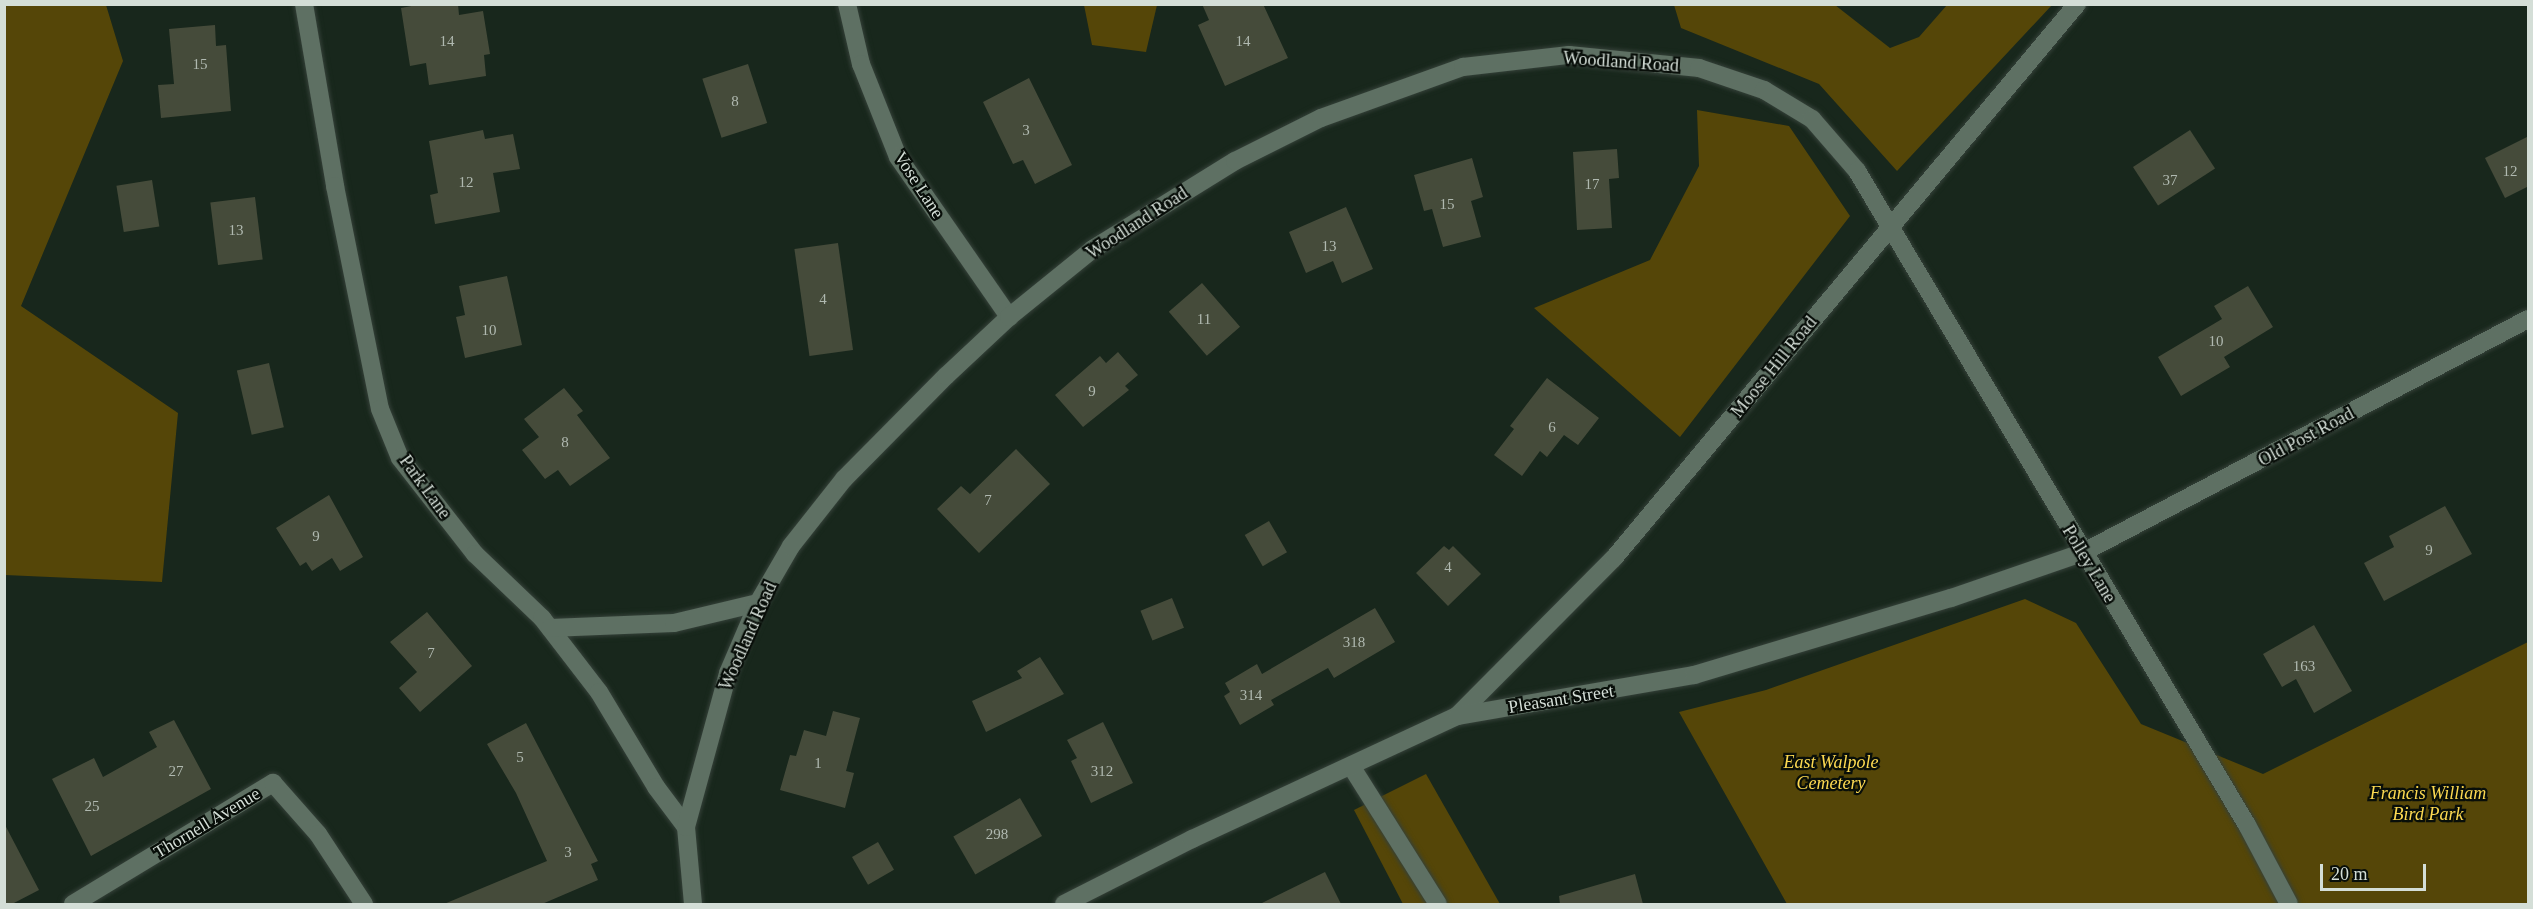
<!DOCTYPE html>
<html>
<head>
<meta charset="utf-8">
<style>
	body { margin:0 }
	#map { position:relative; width:2533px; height:909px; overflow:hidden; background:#18271c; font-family:"Times New Roman",serif }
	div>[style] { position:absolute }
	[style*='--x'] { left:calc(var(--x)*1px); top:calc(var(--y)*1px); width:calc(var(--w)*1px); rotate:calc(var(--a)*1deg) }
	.green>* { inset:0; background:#554608 }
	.building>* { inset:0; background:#454b3a; transform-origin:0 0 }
	.roads { filter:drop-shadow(0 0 2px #354139) drop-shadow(0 0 2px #354139) }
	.minor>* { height:18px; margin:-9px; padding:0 9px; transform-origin:9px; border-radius:9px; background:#5e7063 }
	span { translate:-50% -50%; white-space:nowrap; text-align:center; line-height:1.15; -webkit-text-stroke:4.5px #080e09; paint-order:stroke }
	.number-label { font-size:15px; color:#b0b9b0 }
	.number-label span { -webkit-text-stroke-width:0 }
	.street-label { font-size:18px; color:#d4ded7 }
	.park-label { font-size:18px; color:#fcd951; font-style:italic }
	.frame { position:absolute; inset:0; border:6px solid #d4ded7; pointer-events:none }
	.scale { position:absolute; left:2320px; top:864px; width:106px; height:27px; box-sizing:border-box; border:3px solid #d4ded7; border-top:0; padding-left:8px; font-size:18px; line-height:21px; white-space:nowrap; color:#d4ded7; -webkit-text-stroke:4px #080e09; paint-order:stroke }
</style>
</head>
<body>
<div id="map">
	<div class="green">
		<i style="clip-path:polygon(5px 4px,106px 5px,123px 61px,21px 306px,178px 413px,162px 582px,5px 575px)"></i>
		<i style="clip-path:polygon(1084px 5px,1157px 5px,1146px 52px,1092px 45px)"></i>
		<i style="clip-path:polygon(1674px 5px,1835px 5px,1890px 48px,1919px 37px,1947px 5px,2052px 5px,1897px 171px,1819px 84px,1681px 28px)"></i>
		<i style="clip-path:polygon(1697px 110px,1789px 126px,1850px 216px,1680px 437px,1534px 308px,1650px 260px,1699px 166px)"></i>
		<i style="clip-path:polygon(2025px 599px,2076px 623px,2141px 724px,2263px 774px,2528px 642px,2528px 904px,1787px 904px,1679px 712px,1766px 690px)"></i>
		<i style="clip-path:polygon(1426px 774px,1500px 904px,1403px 904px,1354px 810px)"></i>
	</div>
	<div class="building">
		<i style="clip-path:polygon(422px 4px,458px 4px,459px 15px,483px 11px,490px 54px,484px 55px,486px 76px,429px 85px,426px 63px,410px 66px,401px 8px)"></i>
		<i style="clip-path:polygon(1202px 4px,1263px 4px,1288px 58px,1225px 86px,1198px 25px,1209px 20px)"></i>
		<i style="clip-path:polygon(215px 25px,216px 46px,226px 45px,231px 111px,161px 118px,158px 85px,174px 84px,169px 29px)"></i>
		<i style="left:748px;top:64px;width:62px;height:48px;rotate:72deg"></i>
		<i style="clip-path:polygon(1029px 78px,1072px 165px,1035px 184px,1023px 160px,1013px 164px,983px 102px)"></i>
		<i style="clip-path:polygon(483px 130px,485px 139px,513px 134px,520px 169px,493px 173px,500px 212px,435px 224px,430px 195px,438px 193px,429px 141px)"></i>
		<i style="left:2190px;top:130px;width:46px;height:68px;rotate:57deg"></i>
		<i style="clip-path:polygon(2529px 136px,2529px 186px,2505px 198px,2485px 158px)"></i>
		<i style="clip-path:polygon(1617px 149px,1619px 178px,1609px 179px,1612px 228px,1577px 230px,1573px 152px)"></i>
		<i style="clip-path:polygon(1472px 158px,1483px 197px,1471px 201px,1481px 237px,1443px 247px,1432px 209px,1424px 211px,1414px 175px)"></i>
		<i style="left:152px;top:180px;width:47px;height:36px;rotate:81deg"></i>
		<i style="left:255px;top:197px;width:63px;height:45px;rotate:83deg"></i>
		<i style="clip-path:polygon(1346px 207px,1373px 269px,1342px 283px,1333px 261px,1306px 273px,1289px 232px)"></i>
		<i style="left:838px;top:243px;width:108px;height:44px;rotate:82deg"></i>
		<i style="clip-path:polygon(507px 276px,522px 345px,465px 358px,456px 317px,465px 315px,459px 286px)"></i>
		<i style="left:1202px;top:283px;width:58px;height:44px;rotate:49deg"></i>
		<i style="clip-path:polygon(2248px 286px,2273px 327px,2224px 357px,2230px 367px,2181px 396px,2158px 357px,2222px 319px,2214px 306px)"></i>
		<i style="clip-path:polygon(1118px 352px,1138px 375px,1125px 386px,1129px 390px,1083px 427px,1055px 395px,1100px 356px,1106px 363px)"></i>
		<i style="left:269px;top:363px;width:66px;height:33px;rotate:77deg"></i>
		<i style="clip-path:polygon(1547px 378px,1599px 418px,1578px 445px,1564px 435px,1547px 457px,1540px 451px,1522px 476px,1494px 455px,1514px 429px,1510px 426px)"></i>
		<i style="clip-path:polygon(564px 388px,583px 411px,577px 415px,610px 458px,570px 486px,558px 470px,545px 479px,522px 450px,539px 437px,524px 419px)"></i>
		<i style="clip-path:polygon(1016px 449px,1050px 484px,979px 553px,937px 509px,961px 486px,970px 494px)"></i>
		<i style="clip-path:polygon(329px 495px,363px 557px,340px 571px,332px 558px,312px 571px,306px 562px,300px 566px,276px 528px)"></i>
		<i style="clip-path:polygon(2445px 506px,2472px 554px,2384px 601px,2364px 563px,2394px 547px,2389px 536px)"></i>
		<i style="left:1269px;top:521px;width:36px;height:28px;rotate:60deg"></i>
		<i style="clip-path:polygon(1444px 546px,1449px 550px,1453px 546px,1481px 574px,1448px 606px,1416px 573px)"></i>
		<i style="left:1172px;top:598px;width:32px;height:34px;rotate:68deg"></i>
		<i style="clip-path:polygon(1375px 608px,1395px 642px,1334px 678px,1328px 668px,1271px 700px,1274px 705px,1240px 725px,1224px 696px,1230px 692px,1225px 683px,1257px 664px,1262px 674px)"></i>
		<i style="clip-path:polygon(427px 612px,472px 666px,420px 712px,399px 688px,417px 672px,390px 642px)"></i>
		<i style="clip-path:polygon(2314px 625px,2352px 691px,2314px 713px,2296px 679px,2282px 687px,2263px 654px)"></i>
		<i style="clip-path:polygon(1040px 657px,1064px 694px,986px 732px,972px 701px,1022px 678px,1017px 671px)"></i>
		<i style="clip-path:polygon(833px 711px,860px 718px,846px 771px,854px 773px,845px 808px,780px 790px,790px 755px,796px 756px,804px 730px,826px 736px)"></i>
		<i style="clip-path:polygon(174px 720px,211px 789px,91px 856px,52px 779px,94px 758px,103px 777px,157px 747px,149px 732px)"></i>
		<i style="clip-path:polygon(1103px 722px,1133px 783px,1091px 803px,1071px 761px,1077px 758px,1067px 740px)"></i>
		<i style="clip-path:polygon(526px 723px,598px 861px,591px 864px,598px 880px,542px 904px,444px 904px,547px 861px,516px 793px,487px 744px)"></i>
		<i style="left:1020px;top:798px;width:44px;height:77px;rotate:60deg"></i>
		<i style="clip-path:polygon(4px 823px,39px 890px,12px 904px,4px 904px)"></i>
		<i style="left:878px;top:842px;width:32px;height:30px;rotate:60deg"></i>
		<i style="clip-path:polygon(1325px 872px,1341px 904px,1260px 904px)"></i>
		<i style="clip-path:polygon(1635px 874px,1643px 904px,1560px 904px,1559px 896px)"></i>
	</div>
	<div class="roads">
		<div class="minor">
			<i style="--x:304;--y:4;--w:185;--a:80.3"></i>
			<i style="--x:335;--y:186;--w:227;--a:78.6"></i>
			<i style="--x:380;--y:409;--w:53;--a:67.8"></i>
			<i style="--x:400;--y:458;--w:122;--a:52"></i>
			<i style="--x:475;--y:554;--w:93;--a:43.7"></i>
			<i style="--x:542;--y:618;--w:93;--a:52.4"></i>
			<i style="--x:599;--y:692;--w:111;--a:59"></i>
			<i style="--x:656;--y:787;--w:50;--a:53.1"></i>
			<i style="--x:847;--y:4;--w:62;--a:76.9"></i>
			<i style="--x:861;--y:64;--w:100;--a:68.3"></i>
			<i style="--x:898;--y:157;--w:195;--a:55.2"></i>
			<i style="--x:550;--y:628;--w:124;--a:-2.3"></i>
			<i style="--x:674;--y:623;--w:86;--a:-13.4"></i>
			<i style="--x:1457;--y:716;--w:223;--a:-45.2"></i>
			<i style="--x:1614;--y:558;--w:722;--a:-50.11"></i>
			<i style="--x:1351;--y:766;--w:163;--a:57.8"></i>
			<i style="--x:73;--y:904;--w:234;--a:-31.2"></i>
			<i style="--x:273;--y:783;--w:68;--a:48.6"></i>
			<i style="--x:318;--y:834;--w:84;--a:56.7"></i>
			<i style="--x:693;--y:904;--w:77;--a:-95.2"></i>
			<i style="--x:686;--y:827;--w:160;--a:-74.7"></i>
			<i style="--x:728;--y:673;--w:76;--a:-66.8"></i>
			<i style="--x:758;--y:603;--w:66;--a:-59.9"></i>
			<i style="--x:791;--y:546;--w:85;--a:-51.7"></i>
			<i style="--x:844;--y:479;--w:145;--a:-45.3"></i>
			<i style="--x:946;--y:376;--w:86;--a:-43.1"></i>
			<i style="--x:1009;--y:317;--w:108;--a:-39"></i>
			<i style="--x:1093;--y:249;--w:167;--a:-31.8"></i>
			<i style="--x:1235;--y:161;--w:96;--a:-26.6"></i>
			<i style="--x:1321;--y:118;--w:151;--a:-19.8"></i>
			<i style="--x:1463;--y:67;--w:107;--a:-6.5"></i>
			<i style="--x:1569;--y:55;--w:131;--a:5.7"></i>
			<i style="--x:1699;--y:68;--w:69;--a:18.7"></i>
			<i style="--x:1764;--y:90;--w:56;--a:31.1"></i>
			<i style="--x:1812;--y:119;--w:69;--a:49.1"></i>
			<i style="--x:1857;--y:171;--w:761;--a:59.19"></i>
			<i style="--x:2247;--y:825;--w:89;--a:62"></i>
			<i style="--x:1064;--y:904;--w:144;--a:-26.9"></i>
			<i style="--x:1192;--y:839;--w:292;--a:-24.9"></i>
			<i style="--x:1457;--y:716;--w:241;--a:-9.8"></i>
			<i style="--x:1694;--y:675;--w:268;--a:-16.7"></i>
			<i style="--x:1951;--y:598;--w:139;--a:-19"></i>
			<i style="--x:2082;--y:553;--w:504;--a:-27.68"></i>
		</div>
	</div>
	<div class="number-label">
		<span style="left:447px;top:42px">14</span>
		<span style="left:1243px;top:42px">14</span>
		<span style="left:200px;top:65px">15</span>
		<span style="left:735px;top:102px">8</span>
		<span style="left:1026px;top:131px">3</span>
		<span style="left:2510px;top:172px">12</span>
		<span style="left:2170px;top:181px">37</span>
		<span style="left:466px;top:183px">12</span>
		<span style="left:1592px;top:185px">17</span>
		<span style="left:1447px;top:205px">15</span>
		<span style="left:236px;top:231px">13</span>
		<span style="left:1329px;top:247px">13</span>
		<span style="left:823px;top:300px">4</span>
		<span style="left:1204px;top:320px">11</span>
		<span style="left:489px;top:331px">10</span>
		<span style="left:2216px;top:342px">10</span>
		<span style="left:1092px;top:392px">9</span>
		<span style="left:1552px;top:428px">6</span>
		<span style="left:565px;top:443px">8</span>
		<span style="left:988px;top:501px">7</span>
		<span style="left:316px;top:537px">9</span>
		<span style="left:2429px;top:551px">9</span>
		<span style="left:1448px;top:568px">4</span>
		<span style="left:1354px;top:643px">318</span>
		<span style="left:431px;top:654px">7</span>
		<span style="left:2304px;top:667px">163</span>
		<span style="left:1251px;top:696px">314</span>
		<span style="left:520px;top:758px">5</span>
		<span style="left:818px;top:764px">1</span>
		<span style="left:176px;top:772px">27</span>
		<span style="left:1102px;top:772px">312</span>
		<span style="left:92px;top:807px">25</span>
		<span style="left:997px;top:835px">298</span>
		<span style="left:568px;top:853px">3</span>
	</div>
	<div class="street-label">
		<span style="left:1621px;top:62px;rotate:4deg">Woodland Road</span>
		<span style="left:919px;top:185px;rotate:57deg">Vose Lane</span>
		<span style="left:1137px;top:223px;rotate:-33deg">Woodland Road</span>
		<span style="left:1774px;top:367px;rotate:-51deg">Moose Hill Road</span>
		<span style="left:2306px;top:437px;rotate:-28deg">Old Post Road</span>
		<span style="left:425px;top:487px;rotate:54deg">Park Lane</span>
		<span style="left:2089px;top:564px;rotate:59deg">Polley Lane</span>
		<span style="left:748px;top:636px;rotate:-66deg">Woodland Road</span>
		<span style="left:1561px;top:699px;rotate:-9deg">Pleasant Street</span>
		<span style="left:207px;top:823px;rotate:-31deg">Thornell Avenue</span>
	</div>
	<div class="park-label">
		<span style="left:1831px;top:773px">East Walpole<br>Cemetery</span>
		<span style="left:2428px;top:804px">Francis William<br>Bird Park</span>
	</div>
	<div class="frame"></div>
	<div class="scale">20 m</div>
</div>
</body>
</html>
